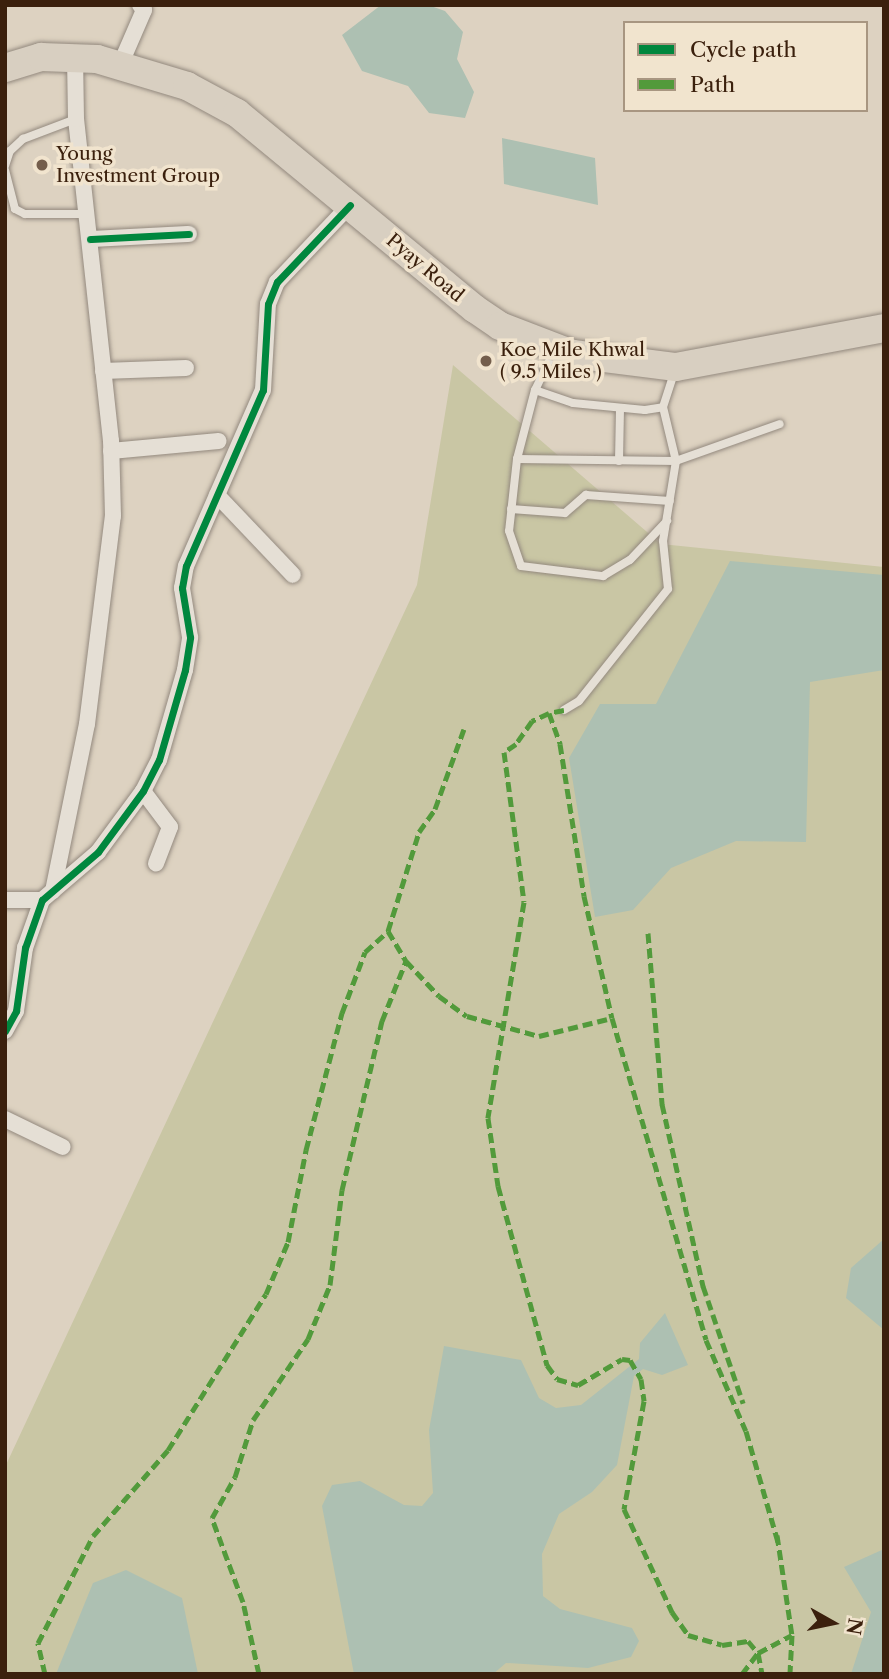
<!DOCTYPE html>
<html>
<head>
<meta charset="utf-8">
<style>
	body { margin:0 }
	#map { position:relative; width:889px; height:1679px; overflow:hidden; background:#ddd2c1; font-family:"Libre Caslon Text",serif }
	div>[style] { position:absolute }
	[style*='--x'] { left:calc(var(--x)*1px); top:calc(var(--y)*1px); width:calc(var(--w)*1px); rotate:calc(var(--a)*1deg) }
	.green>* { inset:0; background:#c9c6a4 }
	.water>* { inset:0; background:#adc0b2 }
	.roads { filter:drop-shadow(0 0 2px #93897e) drop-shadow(0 0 2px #93897e) }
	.service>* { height:8px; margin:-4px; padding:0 4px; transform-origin:4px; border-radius:4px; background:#e5dfd5 }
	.minor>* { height:16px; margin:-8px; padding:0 8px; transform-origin:8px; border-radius:8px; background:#e5dfd5 }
	.trunk>* { height:28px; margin:-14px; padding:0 14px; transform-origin:14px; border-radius:14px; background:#d8cfc1 }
	.quiet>* { height:5px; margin-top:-2.5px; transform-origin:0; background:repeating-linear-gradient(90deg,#529a3b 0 10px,transparent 0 15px) }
	.cycleway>* { height:7px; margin:-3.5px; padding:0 3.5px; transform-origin:3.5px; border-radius:3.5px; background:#00873e }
	.dots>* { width:19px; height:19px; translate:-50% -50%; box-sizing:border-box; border:4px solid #f1e4ce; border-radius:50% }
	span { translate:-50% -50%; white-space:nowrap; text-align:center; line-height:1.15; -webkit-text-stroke:7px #f1e4ce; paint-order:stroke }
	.poi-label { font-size:19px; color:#3b200d }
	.left { translate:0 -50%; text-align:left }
	.street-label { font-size:19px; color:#3b200d }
	.frame { position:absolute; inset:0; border:7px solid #3b200d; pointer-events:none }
	.legend { position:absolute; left:623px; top:21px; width:245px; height:91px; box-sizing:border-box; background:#f1e4ce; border:2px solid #a89681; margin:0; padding:9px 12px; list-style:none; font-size:21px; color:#3b200d }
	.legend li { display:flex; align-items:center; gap:14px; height:35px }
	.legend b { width:35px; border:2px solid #a89681 }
	.north { position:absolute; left:798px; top:1588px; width:70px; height:70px; -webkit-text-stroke:5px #f1e4ce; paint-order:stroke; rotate:99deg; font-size:19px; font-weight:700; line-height:28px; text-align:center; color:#3b200d }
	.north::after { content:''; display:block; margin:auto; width:24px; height:32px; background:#3b200d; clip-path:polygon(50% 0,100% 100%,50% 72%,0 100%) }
</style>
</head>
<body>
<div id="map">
	<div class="green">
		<i style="clip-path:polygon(453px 365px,661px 544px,884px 567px,884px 1674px,5px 1674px,5px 1467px,417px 585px)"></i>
	</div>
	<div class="water">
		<i style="clip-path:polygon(381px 5px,428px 5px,445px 11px,463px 32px,457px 59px,474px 92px,465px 118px,429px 113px,408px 86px,362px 71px,342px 35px)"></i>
		<i style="clip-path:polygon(502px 138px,595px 158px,598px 205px,504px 184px)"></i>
		<i style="clip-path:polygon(730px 561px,884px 575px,884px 670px,810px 682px,806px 842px,736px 841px,671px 868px,633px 910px,595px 917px,569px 758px,600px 704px,656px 704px)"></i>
		<i style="clip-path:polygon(884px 1239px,884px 1330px,846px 1298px,851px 1268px)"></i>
		<i style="clip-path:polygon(665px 1313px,688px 1365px,662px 1375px,643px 1369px,634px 1376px,617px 1465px,592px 1492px,559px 1514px,542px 1554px,543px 1596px,560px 1609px,632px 1628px,639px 1641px,631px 1657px,588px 1668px,506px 1663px,493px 1674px,354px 1674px,322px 1506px,332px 1485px,360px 1481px,404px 1505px,422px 1506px,433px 1493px,429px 1430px,444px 1346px,521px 1360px,539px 1398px,556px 1408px,581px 1405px,639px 1359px,640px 1343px)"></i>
		<i style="clip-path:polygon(884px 1549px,884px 1674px,851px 1674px,871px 1612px,844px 1567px)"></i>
		<i style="clip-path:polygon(126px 1570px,182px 1598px,198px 1674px,56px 1674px,93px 1583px)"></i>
	</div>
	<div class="roads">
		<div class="service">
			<i style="--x:5;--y:166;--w:16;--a:-72"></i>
			<i style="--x:10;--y:151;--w:18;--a:-43"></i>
			<i style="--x:23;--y:139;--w:57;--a:-20.7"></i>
			<i style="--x:5;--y:170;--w:40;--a:75.6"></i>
			<i style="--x:15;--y:209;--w:11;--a:27"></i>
			<i style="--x:25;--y:214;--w:62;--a:0"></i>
			<i style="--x:553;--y:353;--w:41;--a:115.9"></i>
			<i style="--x:535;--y:390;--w:40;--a:18.9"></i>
			<i style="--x:573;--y:403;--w:72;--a:5.6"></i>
			<i style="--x:645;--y:410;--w:18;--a:-9"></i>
			<i style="--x:663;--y:407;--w:36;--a:-72"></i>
			<i style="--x:663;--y:407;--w:56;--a:76.5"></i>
			<i style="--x:676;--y:461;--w:159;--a:-179.3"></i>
			<i style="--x:517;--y:459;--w:72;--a:96.3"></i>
			<i style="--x:509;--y:531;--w:37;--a:71"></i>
			<i style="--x:521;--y:566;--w:83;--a:7"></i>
			<i style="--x:603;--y:576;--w:31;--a:-31"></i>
			<i style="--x:630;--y:560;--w:54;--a:-46.5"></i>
			<i style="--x:517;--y:459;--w:71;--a:-75.4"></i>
			<i style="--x:619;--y:461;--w:53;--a:-88.9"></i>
			<i style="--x:511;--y:509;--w:54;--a:4.2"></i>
			<i style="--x:565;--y:513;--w:28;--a:-41"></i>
			<i style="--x:586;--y:495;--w:84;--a:4.1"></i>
			<i style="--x:564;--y:710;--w:17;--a:-31"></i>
			<i style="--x:579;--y:701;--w:143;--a:-51.5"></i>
			<i style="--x:668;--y:589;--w:48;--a:-95.9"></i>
			<i style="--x:663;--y:541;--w:81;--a:-80.8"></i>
			<i style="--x:676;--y:461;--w:110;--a:-19.6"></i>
		</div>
		<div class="minor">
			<i style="--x:121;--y:63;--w:58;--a:-66.5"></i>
			<i style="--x:144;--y:10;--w:6;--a:-129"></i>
			<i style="--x:90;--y:239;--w:99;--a:-2.9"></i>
			<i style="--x:103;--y:371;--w:83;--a:-2.1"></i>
			<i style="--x:111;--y:451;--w:108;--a:-5.3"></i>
			<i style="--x:217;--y:495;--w:110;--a:46.5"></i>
			<i style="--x:143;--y:791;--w:45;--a:53.1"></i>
			<i style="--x:170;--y:827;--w:39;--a:111"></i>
			<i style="--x:53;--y:891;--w:170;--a:-78.5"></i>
			<i style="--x:87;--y:724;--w:210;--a:-82.9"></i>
			<i style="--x:113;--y:516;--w:75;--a:-91.5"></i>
			<i style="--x:111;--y:441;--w:324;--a:-96.2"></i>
			<i style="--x:76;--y:119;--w:62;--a:-90.9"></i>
			<i style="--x:5;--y:900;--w:37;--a:0"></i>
			<i style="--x:5;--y:1031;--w:23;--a:-61"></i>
			<i style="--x:16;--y:1011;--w:64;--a:-81.9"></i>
			<i style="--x:25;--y:948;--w:51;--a:-70.5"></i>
			<i style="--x:42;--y:900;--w:74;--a:-40.6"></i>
			<i style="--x:98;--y:852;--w:76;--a:-53.6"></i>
			<i style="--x:143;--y:791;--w:35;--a:-63"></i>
			<i style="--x:159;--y:760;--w:94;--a:-73.9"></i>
			<i style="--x:185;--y:670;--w:33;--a:-81"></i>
			<i style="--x:190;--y:637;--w:50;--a:-99.3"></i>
			<i style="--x:182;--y:588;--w:22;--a:-80"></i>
			<i style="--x:186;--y:566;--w:192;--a:-66.4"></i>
			<i style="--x:263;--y:390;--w:86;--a:-86.7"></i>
			<i style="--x:268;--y:304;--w:24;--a:-68"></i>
			<i style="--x:277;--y:282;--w:106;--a:-46.5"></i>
			<i style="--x:5;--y:1119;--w:64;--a:25.8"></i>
		</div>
		<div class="trunk">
			<i style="--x:5;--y:68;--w:38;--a:-17"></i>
			<i style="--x:41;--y:57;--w:56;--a:2"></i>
			<i style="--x:97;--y:59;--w:94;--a:16.7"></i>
			<i style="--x:187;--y:86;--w:57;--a:28.4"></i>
			<i style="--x:237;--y:113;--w:308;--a:39.5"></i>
			<i style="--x:475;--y:309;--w:30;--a:34"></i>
			<i style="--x:500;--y:326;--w:78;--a:21"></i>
			<i style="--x:573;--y:354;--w:104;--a:7.2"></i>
			<i style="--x:676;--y:367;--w:212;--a:-10.6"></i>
		</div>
	</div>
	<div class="quiet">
		<i style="--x:564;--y:710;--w:15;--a:169"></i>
		<i style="--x:549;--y:713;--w:33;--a:70"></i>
		<i style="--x:560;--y:744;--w:154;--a:81"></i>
		<i style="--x:584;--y:896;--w:125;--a:77.1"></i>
		<i style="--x:612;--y:1018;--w:335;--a:73.7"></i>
		<i style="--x:706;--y:1340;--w:99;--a:66.3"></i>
		<i style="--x:746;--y:1431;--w:116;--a:73.9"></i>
		<i style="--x:549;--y:713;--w:19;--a:155"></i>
		<i style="--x:532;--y:721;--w:28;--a:125"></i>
		<i style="--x:516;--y:744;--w:14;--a:146"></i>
		<i style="--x:504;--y:752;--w:151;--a:82.4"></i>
		<i style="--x:524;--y:902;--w:219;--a:99.5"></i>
		<i style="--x:488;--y:1118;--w:69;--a:81.6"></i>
		<i style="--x:498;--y:1186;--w:186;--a:74.7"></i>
		<i style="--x:547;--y:1365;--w:17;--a:54"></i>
		<i style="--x:557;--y:1379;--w:22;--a:16"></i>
		<i style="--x:578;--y:1385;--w:51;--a:-30.6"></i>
		<i style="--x:622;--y:1359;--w:8;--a:7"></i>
		<i style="--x:630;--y:1360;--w:22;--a:60"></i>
		<i style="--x:641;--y:1379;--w:22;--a:82"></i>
		<i style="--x:644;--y:1401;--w:110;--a:100.5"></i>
		<i style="--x:624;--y:1509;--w:114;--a:65"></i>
		<i style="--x:672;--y:1612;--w:28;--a:55"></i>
		<i style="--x:688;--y:1635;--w:35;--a:16"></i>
		<i style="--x:722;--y:1645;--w:26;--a:-9"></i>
		<i style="--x:748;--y:1641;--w:16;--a:50"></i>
		<i style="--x:758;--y:1653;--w:21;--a:79"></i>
		<i style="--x:388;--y:931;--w:35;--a:59"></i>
		<i style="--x:406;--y:961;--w:48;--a:46.7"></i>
		<i style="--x:439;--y:996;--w:34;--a:36"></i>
		<i style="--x:467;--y:1016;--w:75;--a:15.5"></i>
		<i style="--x:539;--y:1036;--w:75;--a:-13.9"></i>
		<i style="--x:648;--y:933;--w:172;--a:85.3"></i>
		<i style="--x:662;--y:1104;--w:187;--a:77.3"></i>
		<i style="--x:703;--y:1286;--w:124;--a:71.1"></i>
		<i style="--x:777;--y:1535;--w:101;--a:81.5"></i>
		<i style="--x:792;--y:1635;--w:39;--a:93"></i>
		<i style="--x:45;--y:1674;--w:32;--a:-103"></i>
		<i style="--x:38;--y:1643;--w:120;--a:-62.8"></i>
		<i style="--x:93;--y:1536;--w:114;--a:-48.9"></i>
		<i style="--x:168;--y:1450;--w:184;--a:-57.9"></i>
		<i style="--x:266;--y:1294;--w:56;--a:-67.1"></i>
		<i style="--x:288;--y:1242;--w:94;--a:-78.9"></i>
		<i style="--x:306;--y:1150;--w:142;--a:-75.3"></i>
		<i style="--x:342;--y:1013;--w:65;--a:-69.3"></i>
		<i style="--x:365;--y:952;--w:31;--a:-42"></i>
		<i style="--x:388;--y:931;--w:104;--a:-72.6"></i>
		<i style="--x:419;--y:832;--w:28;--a:-55"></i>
		<i style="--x:435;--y:809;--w:85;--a:-70.1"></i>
		<i style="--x:259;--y:1674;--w:74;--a:-102.5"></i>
		<i style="--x:243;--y:1602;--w:90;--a:-110.3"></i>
		<i style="--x:212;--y:1518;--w:47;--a:-60.7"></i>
		<i style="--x:235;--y:1477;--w:60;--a:-72.5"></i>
		<i style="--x:253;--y:1420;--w:98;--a:-55.8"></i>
		<i style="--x:308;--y:1339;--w:58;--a:-67.8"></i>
		<i style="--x:330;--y:1285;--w:96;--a:-82.8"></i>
		<i style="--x:342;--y:1190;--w:174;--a:-76.7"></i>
		<i style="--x:382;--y:1021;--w:65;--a:-68.2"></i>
		<i style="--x:742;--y:1674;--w:26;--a:-53"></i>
		<i style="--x:758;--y:1653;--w:38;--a:-28"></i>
	</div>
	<div class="cycleway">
		<i style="--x:90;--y:239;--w:99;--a:-2.9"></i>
		<i style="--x:5;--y:1031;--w:23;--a:-61"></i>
		<i style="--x:16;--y:1011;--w:64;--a:-81.9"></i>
		<i style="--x:25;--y:948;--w:51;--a:-70.5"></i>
		<i style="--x:42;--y:900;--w:74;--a:-40.6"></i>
		<i style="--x:98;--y:852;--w:76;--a:-53.6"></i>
		<i style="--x:143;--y:791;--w:35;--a:-63"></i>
		<i style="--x:159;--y:760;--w:94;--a:-73.9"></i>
		<i style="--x:185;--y:670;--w:33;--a:-81"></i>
		<i style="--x:190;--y:637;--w:50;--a:-99.3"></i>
		<i style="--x:182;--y:588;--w:22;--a:-80"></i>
		<i style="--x:186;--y:566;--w:192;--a:-66.4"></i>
		<i style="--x:263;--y:390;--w:86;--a:-86.7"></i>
		<i style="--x:268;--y:304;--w:24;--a:-68"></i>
		<i style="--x:277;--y:282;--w:106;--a:-46.5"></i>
	</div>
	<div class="dots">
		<i style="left:42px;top:165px;background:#745e4c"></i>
		<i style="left:486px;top:361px;background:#745e4c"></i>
	</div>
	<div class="poi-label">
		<span class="left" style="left:56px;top:165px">Young<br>Investment Group</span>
		<span class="left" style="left:500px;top:361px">Koe Mile Khwal<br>( 9.5 Miles )</span>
	</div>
	<div class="street-label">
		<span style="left:425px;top:268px;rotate:40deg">Pyay Road</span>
	</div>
	<div class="frame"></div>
	<ul class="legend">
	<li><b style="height:9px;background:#00873e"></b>Cycle path</li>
	<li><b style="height:9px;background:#529a3b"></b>Path</li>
	</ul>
	<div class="north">N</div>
</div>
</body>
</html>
